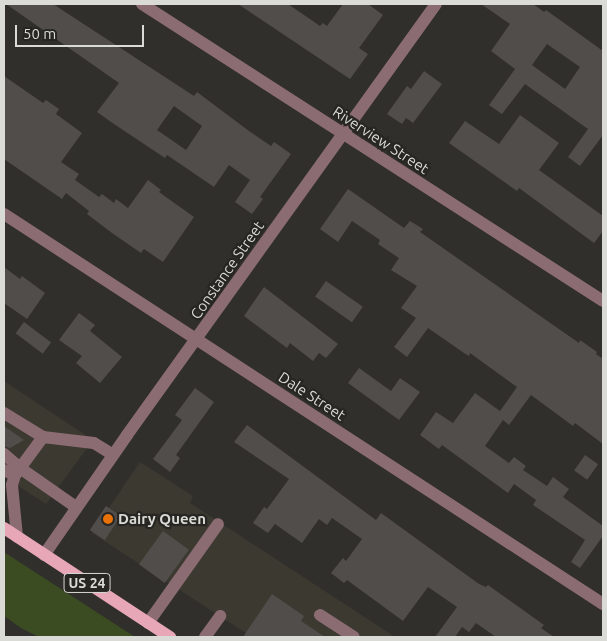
<!DOCTYPE html>
<html>
<head>
<meta charset="utf-8">
<style>
	body { margin:0 }
	#map { position:relative; width:607px; height:641px; overflow:hidden; background:#302f2c; font-family:Ubuntu,sans-serif }
	div>[style] { position:absolute }
	[style*='--x'] { left:calc(var(--x)*1px); top:calc(var(--y)*1px); width:calc(var(--w)*1px); rotate:calc(var(--a)*1deg) }
	.built>* { inset:0; background:#3c3930 }
	.green>* { inset:0; background:#3b4b22 }
	.building>* { inset:0; background:#514d4b; transform-origin:0 0 }
	.minor>* { height:12px; margin:-6px; padding:0 6px; transform-origin:6px; border-radius:6px; background:#8c6c73 }
	.major>* { height:12px; margin:-6px; padding:0 6px; transform-origin:6px; border-radius:6px; background:#e8a7b7 }
	.dots>* { width:14px; height:14px; translate:-50% -50%; box-sizing:border-box; border:2px solid #272622; border-radius:50% }
	span { translate:-50% -50%; white-space:nowrap; text-align:center; line-height:1.15; -webkit-text-stroke:4.5px #272622; paint-order:stroke }
	.shield-label span { padding:1px 4px; background:#272622; border:1px solid; border-radius:4px; -webkit-text-stroke-width:0 }
	.shield-label { font-size:14px; color:#dadad7; font-weight:700 }
	.street-label { font-size:15px; color:#dadad7 }
	.poi-label { font-size:15px; color:#dadad7; font-weight:700 }
	.left { translate:0 -50%; text-align:left }
	.frame { position:absolute; inset:0; border:5px solid #dadad7; pointer-events:none }
	.scale { position:absolute; left:15px; top:25px; width:129px; height:22px; box-sizing:border-box; border:2px solid #dadad7; border-top:0; padding-left:6px; font-size:15px; line-height:18px; white-space:nowrap; color:#dadad7; -webkit-text-stroke:4px #272622; paint-order:stroke }
</style>
</head>
<body>
<div id="map">
	<div class="built">
		<i style="clip-path:polygon(4px 381px,93px 440px,46px 504px,4px 477px)"></i>
		<i style="clip-path:polygon(140px 462px,193px 496px,190px 503px,395px 637px,252px 637px,92px 533px)"></i>
	</div>
	<div class="green">
		<i style="clip-path:polygon(4px 552px,135px 637px,39px 637px,21px 628px,4px 616px)"></i>
	</div>
	<div class="building">
		<i style="clip-path:polygon(evenodd,6px 4px,53px 4px,194px 96px,197px 92px,249px 131px,271px 146px,274px 142px,291px 154px,260px 197px,263px 199px,252px 214px,235px 202px,250px 180px,229px 165px,214px 187px,167px 155px,165px 158px,111px 122px,97px 112px,119px 83px,6px 4px,174px 106px,202px 126px,186px 150px,157px 130px,174px 106px)"></i>
		<i style="clip-path:polygon(238px 4px,288px 4px,320px 26px,323px 23px,327px 26px,343px 4px,368px 4px,383px 15px,359px 48px,368px 54px,350px 79px)"></i>
		<i style="clip-path:polygon(evenodd,481px 4px,533px 4px,544px 12px,546px 10px,603px 51px,603px 135px,580px 166px,568px 157px,588px 129px,525px 84px,502px 114px,489px 105px,515px 69px,491px 51px,510px 24px,481px 4px,547px 44px,580px 67px,565px 89px,532px 65px,547px 44px)"></i>
		<i style="clip-path:polygon(424px 71px,442px 84px,413px 123px,406px 118px,402px 124px,387px 114px,407px 86px,411px 89px)"></i>
		<i style="clip-path:polygon(4px 76px,43px 103px,46px 100px,59px 109px,56px 114px,82px 133px,61px 162px,79px 174px,75px 180px,99px 197px,102px 194px,114px 203px,116px 199px,128px 208px,148px 180px,161px 190px,159px 192px,194px 217px,163px 262px,144px 249px,141px 253px,112px 233px,87px 214px,89px 211px,66px 193px,62px 199px,4px 159px)"></i>
		<i style="clip-path:polygon(520px 115px,559px 143px,539px 170px,603px 216px,603px 231px,594px 243px,519px 188px,517px 191px,449px 143px,465px 121px,499px 144px)"></i>
		<i style="clip-path:polygon(348px 189px,404px 228px,410px 221px,423px 229px,420px 232px,579px 343px,580px 340px,597px 352px,596px 354px,603px 359px,603px 444px,575px 423px,573px 426px,531px 395px,509px 425px,503px 420px,485px 446px,509px 463px,514px 457px,526px 466px,523px 470px,547px 486px,553px 477px,569px 489px,563px 497px,603px 526px,603px 536px,580px 568px,571px 562px,585px 540px,533px 505px,536px 500px,514px 484px,508px 493px,442px 445px,439px 449px,420px 435px,436px 412px,453px 423px,475px 393px,500px 411px,517px 387px,470px 353px,469px 356px,464px 353px,428px 328px,407px 357px,394px 347px,416px 318px,401px 308px,417px 286px,391px 270px,399px 258px,378px 244px,380px 240px,352px 221px,338px 242px,320px 229px)"></i>
		<i style="clip-path:polygon(4px 267px,20px 279px,22px 276px,45px 293px,27px 319px,4px 303px)"></i>
		<i style="left:326px;top:281px;width:45px;height:19px;rotate:35deg"></i>
		<i style="clip-path:polygon(264px 287px,338px 344px,326px 358px,319px 353px,313px 361px,290px 343px,287px 348px,244px 316px)"></i>
		<i style="clip-path:polygon(79px 313px,95px 325px,90px 331px,122px 357px,100px 383px,76px 363px,82px 356px,59px 340px)"></i>
		<i style="left:24px;top:322px;width:34px;height:14px;rotate:37deg"></i>
		<i style="clip-path:polygon(359px 368px,391px 391px,400px 378px,420px 392px,399px 420px,348px 383px)"></i>
		<i style="clip-path:polygon(195px 388px,214px 402px,176px 455px,180px 458px,170px 472px,153px 459px,182px 420px,175px 415px)"></i>
		<i style="clip-path:polygon(247px 425px,376px 520px,381px 513px,479px 584px,486px 587px,488px 585px,544px 625px,541px 628px,554px 637px,496px 637px,476px 623px,469px 632px,462px 627px,455px 637px,435px 637px,457px 607px,428px 587px,403px 621px,347px 580px,344px 583px,331px 573px,343px 558px,346px 561px,362px 539px,332px 518px,327px 525px,319px 519px,302px 543px,275px 524px,268px 533px,253px 523px,264px 507px,267px 509px,289px 479px,234px 442px)"></i>
		<i style="clip-path:polygon(4px 426px,24px 440px,10px 448px,4px 446px)"></i>
		<i style="left:585px;top:455px;width:16px;height:19px;rotate:35deg"></i>
		<i style="left:106px;top:506px;width:18px;height:29px;rotate:34deg"></i>
		<i style="left:163px;top:531px;width:32px;height:41px;rotate:36deg"></i>
		<i style="clip-path:polygon(272px 594px,304px 616px,301px 621px,325px 637px,243px 637px)"></i>
	</div>
	<div class="minor">
		<i style="--x:142;--y:4;--w:548;--a:32.79"></i>
		<i style="--x:4;--y:214;--w:715;--a:33.07"></i>
		<i style="--x:4;--y:413;--w:46;--a:31.6"></i>
		<i style="--x:43;--y:437;--w:47;--a:126.4"></i>
		<i style="--x:15;--y:475;--w:12;--a:-156"></i>
		<i style="--x:43;--y:437;--w:51;--a:6.7"></i>
		<i style="--x:94;--y:443;--w:22;--a:32"></i>
		<i style="--x:4;--y:454;--w:21;--a:41"></i>
		<i style="--x:20;--y:468;--w:68;--a:34.9"></i>
		<i style="--x:15;--y:475;--w:10;--a:107"></i>
		<i style="--x:12;--y:485;--w:52;--a:84.5"></i>
		<i style="--x:44;--y:555;--w:146;--a:-55.3"></i>
		<i style="--x:127;--y:435;--w:530;--a:-54.36"></i>
		<i style="--x:320;--y:615;--w:40;--a:32.9"></i>
		<i style="--x:148;--y:623;--w:121;--a:-54.7"></i>
		<i style="--x:205;--y:637;--w:26;--a:-54"></i>
	</div>
	<div class="major">
		<i style="--x:4;--y:528;--w:199;--a:33.3"></i>
	</div>
	<div class="dots">
		<i style="left:108px;top:519px;background:#e8710a"></i>
	</div>
	<div class="shield-label">
		<span style="left:87px;top:583px">US 24</span>
	</div>
	<div class="street-label">
		<span style="left:381px;top:140px;rotate:33deg">Riverview Street</span>
		<span style="left:227px;top:270px;rotate:-55deg">Constance Street</span>
		<span style="left:312px;top:396px;rotate:33deg">Dale Street</span>
	</div>
	<div class="poi-label">
		<span class="left" style="left:118px;top:519px">Dairy Queen</span>
	</div>
	<div class="frame"></div>
	<div class="scale">50 m</div>
</div>
</body>
</html>
